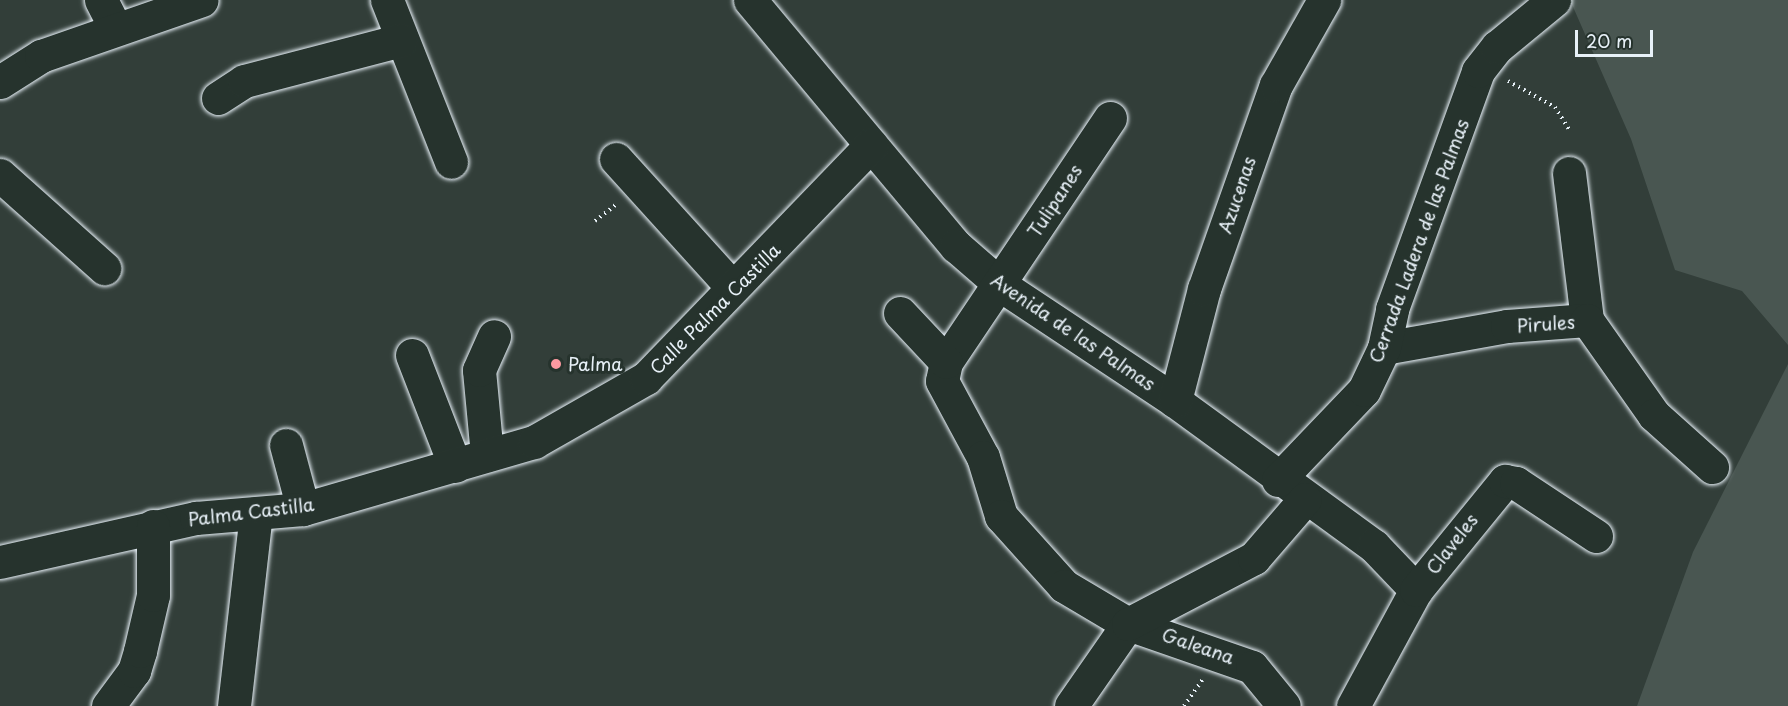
<!DOCTYPE html>
<html>
<head>
<meta charset="utf-8">
<style>
	body { margin:0 }
	#map { position:relative; width:1788px; height:706px; overflow:hidden; background:#323e39; font-family:"Playpen Sans",sans-serif }
	div>[style] { position:absolute }
	[style*='--x'] { left:calc(var(--x)*1px); top:calc(var(--y)*1px); width:calc(var(--w)*1px); rotate:calc(var(--a)*1deg) }
	.green>* { inset:0; background:#495651 }
	.path>* { height:4px; margin-top:-2px; transform-origin:0; background:repeating-linear-gradient(90deg,#e8f1f8 0 1.5px,transparent 0 6px) }
	.roads { filter:drop-shadow(0 0 2px #e8f1f8) drop-shadow(0 0 2px #e8f1f8) }
	.minor>* { height:33px; margin:-16.5px; padding:0 16.5px; transform-origin:16.5px; border-radius:16.5px; background:#26332d }
	.dots>* { width:16px; height:16px; translate:-50% -50%; box-sizing:border-box; border:3px solid #26332d; border-radius:50% }
	span { translate:-50% -50%; white-space:nowrap; text-align:center; line-height:1.15; -webkit-text-stroke:6px #26332d; paint-order:stroke }
	.street-label { font-size:18px; color:#e8f1f8 }
	.poi-label { font-size:18px; color:#e8f1f8 }
	.left { translate:0 -50%; text-align:left }
	.scale { position:absolute; left:1575px; top:30px; width:78px; height:27px; box-sizing:border-box; border:3px solid #e8f1f8; border-top:0; padding-left:8px; font-size:18px; line-height:21px; white-space:nowrap; color:#e8f1f8; -webkit-text-stroke:4px #26332d; paint-order:stroke }
</style>
</head>
<body>
<div id="map">
	<div class="green">
		<i style="clip-path:polygon(1570px 0,1788px 0,1788px 345px,1742px 291px,1675px 270px,1631px 139px)"></i>
		<i style="clip-path:polygon(1788px 364px,1788px 706px,1637px 706px,1693px 552px)"></i>
	</div>
	<div class="path">
		<i style="--x:1508;--y:81;--w:54;--a:29"></i>
		<i style="--x:1555;--y:107;--w:28;--a:58"></i>
		<i style="--x:595;--y:221;--w:29;--a:-38"></i>
		<i style="--x:1184;--y:706;--w:32;--a:-55"></i>
	</div>
	<div class="roads">
		<div class="minor">
			<i style="--x:101;--y:0;--w:29;--a:63"></i>
			<i style="--x:387;--y:0;--w:174;--a:68.4"></i>
			<i style="--x:750;--y:0;--w:321;--a:50.1"></i>
			<i style="--x:956;--y:246;--w:61;--a:41"></i>
			<i style="--x:1002;--y:286;--w:208;--a:33.6"></i>
			<i style="--x:1175;--y:401;--w:246;--a:36.1"></i>
			<i style="--x:1374;--y:546;--w:61;--a:46.3"></i>
			<i style="--x:0;--y:82;--w:49;--a:-32.4"></i>
			<i style="--x:41;--y:56;--w:170;--a:-19.2"></i>
			<i style="--x:218;--y:98;--w:31;--a:-33"></i>
			<i style="--x:244;--y:81;--w:162;--a:-14.6"></i>
			<i style="--x:1110;--y:118;--w:294;--a:123.9"></i>
			<i style="--x:946;--y:362;--w:19;--a:102"></i>
			<i style="--x:942;--y:381;--w:86;--a:61.7"></i>
			<i style="--x:983;--y:457;--w:62;--a:73"></i>
			<i style="--x:1001;--y:516;--w:94;--a:48"></i>
			<i style="--x:1064;--y:586;--w:74;--a:30.7"></i>
			<i style="--x:1128;--y:624;--w:131;--a:19.1"></i>
			<i style="--x:1252;--y:667;--w:50;--a:50.6"></i>
			<i style="--x:616;--y:159;--w:173;--a:47.8"></i>
			<i style="--x:1569;--y:173;--w:148;--a:83"></i>
			<i style="--x:0;--y:175;--w:140;--a:41.8"></i>
			<i style="--x:900;--y:313;--w:67;--a:46.8"></i>
			<i style="--x:1384;--y:348;--w:125;--a:-10.1"></i>
			<i style="--x:1507;--y:326;--w:80;--a:-4.3"></i>
			<i style="--x:1587;--y:320;--w:116;--a:54.8"></i>
			<i style="--x:1654;--y:415;--w:78;--a:41.9"></i>
			<i style="--x:412;--y:355;--w:119;--a:68.8"></i>
			<i style="--x:1175;--y:401;--w:116;--a:-75.5"></i>
			<i style="--x:1204;--y:289;--w:216;--a:-70.6"></i>
			<i style="--x:1276;--y:85;--w:98;--a:-60.5"></i>
			<i style="--x:286;--y:445;--w:66;--a:75.1"></i>
			<i style="--x:487;--y:455;--w:85;--a:-95.4"></i>
			<i style="--x:479;--y:370;--w:37;--a:-66"></i>
			<i style="--x:1278;--y:480;--w:124;--a:-46.3"></i>
			<i style="--x:1364;--y:390;--w:47;--a:-64.5"></i>
			<i style="--x:1384;--y:348;--w:40;--a:-78"></i>
			<i style="--x:1392;--y:309;--w:253;--a:-70.1"></i>
			<i style="--x:1478;--y:71;--w:31;--a:-52"></i>
			<i style="--x:1497;--y:47;--w:74;--a:-39.5"></i>
			<i style="--x:0;--y:562;--w:201;--a:-12.7"></i>
			<i style="--x:196;--y:518;--w:107;--a:-4.8"></i>
			<i style="--x:303;--y:509;--w:241;--a:-16.2"></i>
			<i style="--x:534;--y:442;--w:129;--a:-29.7"></i>
			<i style="--x:646;--y:378;--w:324;--a:-46"></i>
			<i style="--x:108;--y:706;--w:44;--a:-53.4"></i>
			<i style="--x:134;--y:671;--w:21;--a:-73"></i>
			<i style="--x:140;--y:651;--w:57;--a:-76.9"></i>
			<i style="--x:153;--y:595;--w:69;--a:-90"></i>
			<i style="--x:234;--y:706;--w:194;--a:-83.5"></i>
			<i style="--x:1071;--y:706;--w:100;--a:-55.2"></i>
			<i style="--x:1128;--y:624;--w:142;--a:-27.6"></i>
			<i style="--x:1254;--y:558;--w:78;--a:-49.2"></i>
			<i style="--x:1353;--y:706;--w:132;--a:-61.5"></i>
			<i style="--x:1416;--y:590;--w:141;--a:-50.8"></i>
			<i style="--x:1505;--y:481;--w:11;--a:10"></i>
			<i style="--x:1516;--y:483;--w:96;--a:33.5"></i>
		</div>
	</div>
	<div class="dots">
		<i style="left:556px;top:364px;background:#ff9aa2"></i>
	</div>
	<div class="street-label">
		<span style="left:1237px;top:195px;rotate:-71deg">Azucenas</span>
		<span style="left:1055px;top:201px;rotate:-57deg">Tulipanes</span>
		<span style="left:1419px;top:241px;rotate:-70deg">Cerrada Ladera de las Palmas</span>
		<span style="left:715px;top:309px;rotate:-45deg">Calle Palma Castilla</span>
		<span style="left:1546px;top:324px;rotate:-4deg">Pirules</span>
		<span style="left:1073px;top:332px;rotate:34deg">Avenida de las Palmas</span>
		<span style="left:251px;top:512px;rotate:-7deg">Palma Castilla</span>
		<span style="left:1452px;top:544px;rotate:-52deg">Claveles</span>
		<span style="left:1198px;top:646px;rotate:19deg">Galeana</span>
	</div>
	<div class="poi-label">
		<span class="left" style="left:568px;top:364px">Palma</span>
	</div>
	<div class="scale">20 m</div>
</div>
</body>
</html>
